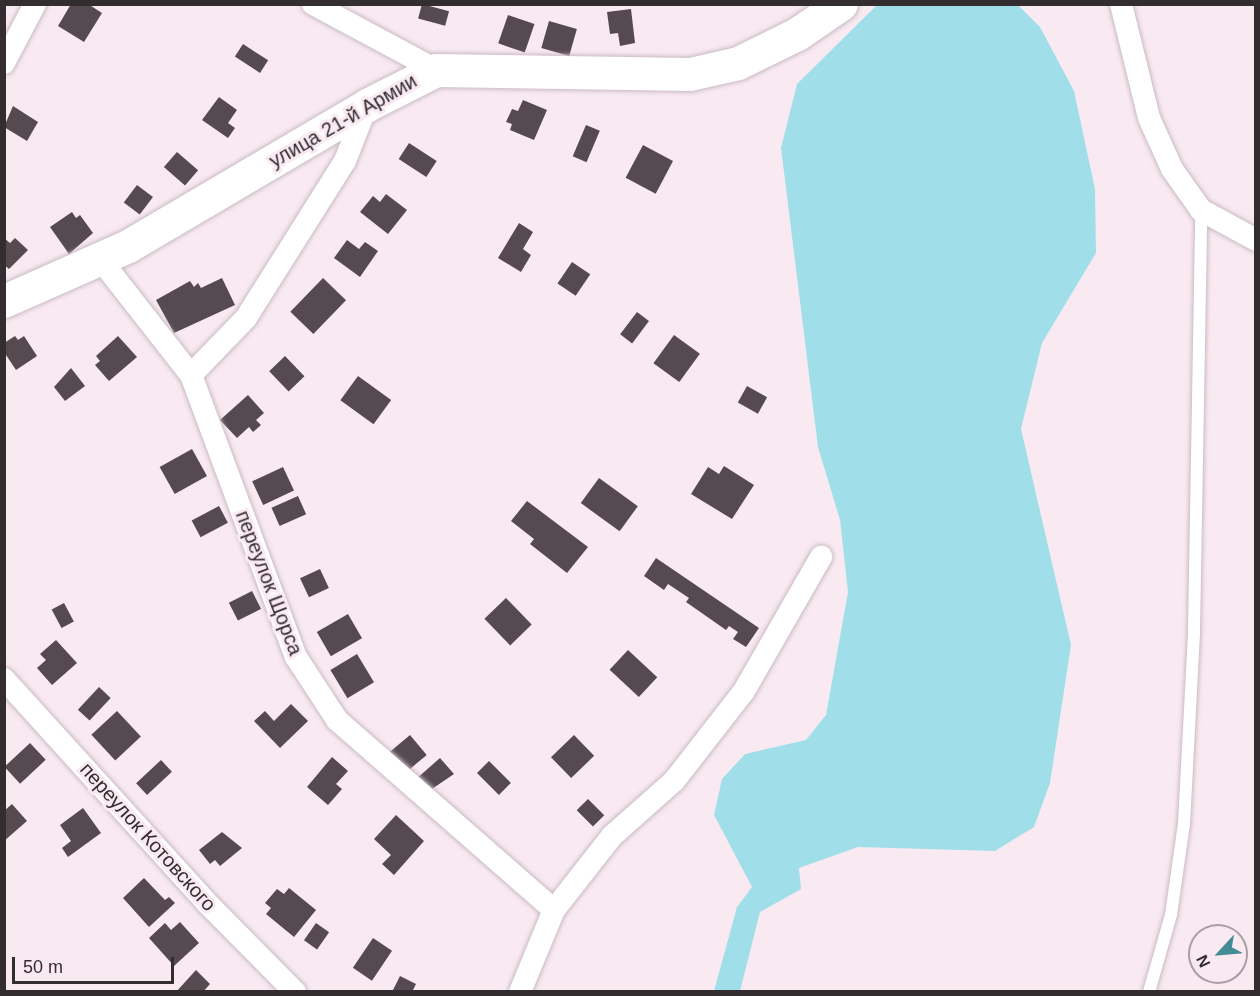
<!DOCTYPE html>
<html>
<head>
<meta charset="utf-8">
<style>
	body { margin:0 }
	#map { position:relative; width:1260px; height:996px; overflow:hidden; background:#f9eaf2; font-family:Helvetica,sans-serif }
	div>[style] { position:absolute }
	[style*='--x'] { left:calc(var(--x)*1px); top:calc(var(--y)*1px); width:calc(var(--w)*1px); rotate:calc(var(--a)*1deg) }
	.water>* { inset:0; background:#a0dfe9 }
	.building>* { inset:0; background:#564a51; transform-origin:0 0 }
	.roads { filter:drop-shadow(0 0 2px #c9bbc3) drop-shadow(0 0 2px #c9bbc3) }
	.service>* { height:12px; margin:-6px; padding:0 6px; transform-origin:6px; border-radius:6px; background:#fff }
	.minor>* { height:22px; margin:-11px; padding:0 11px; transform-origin:11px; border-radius:11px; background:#fff }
	.secondary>* { height:33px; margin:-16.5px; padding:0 16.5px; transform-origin:16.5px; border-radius:16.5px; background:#fff }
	span { translate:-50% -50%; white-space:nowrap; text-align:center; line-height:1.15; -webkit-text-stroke:6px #f9eaf2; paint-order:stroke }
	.street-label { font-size:20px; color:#332d30 }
	.frame { position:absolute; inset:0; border:6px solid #332d30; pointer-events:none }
	.north { position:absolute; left:1188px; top:924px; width:60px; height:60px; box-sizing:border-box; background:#f9eaf2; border:2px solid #aa9ea4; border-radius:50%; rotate:244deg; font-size:16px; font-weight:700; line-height:24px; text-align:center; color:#332d30 }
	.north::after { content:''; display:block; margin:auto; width:21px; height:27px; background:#458b96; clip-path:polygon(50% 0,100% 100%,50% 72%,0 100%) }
	.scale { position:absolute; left:12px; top:957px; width:162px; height:27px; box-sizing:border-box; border:3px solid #332d30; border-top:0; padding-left:8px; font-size:18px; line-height:21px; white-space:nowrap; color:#332d30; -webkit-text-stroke:4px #f9eaf2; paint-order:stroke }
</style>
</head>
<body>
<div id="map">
	<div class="water">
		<i style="clip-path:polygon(877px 5px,1018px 5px,1040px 27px,1074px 91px,1095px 189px,1096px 253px,1042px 343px,1021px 429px,1071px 645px,1050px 783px,1034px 827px,995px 851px,858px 847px,799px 868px,801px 889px,760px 912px,740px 991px,714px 991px,737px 907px,752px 887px,714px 815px,722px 779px,745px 754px,806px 740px,826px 715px,848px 592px,840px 520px,818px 447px,781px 148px,797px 84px)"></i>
	</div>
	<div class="building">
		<i style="clip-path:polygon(71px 4px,88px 4px,102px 13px,84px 42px,58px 26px)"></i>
		<i style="left:422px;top:4px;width:28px;height:15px;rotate:15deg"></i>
		<i style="clip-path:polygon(631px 9px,635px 43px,620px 46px,618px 33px,610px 34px,607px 12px)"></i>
		<i style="left:508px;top:15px;width:28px;height:30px;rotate:19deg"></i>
		<i style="left:549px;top:21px;width:29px;height:28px;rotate:16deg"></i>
		<i style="left:243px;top:44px;width:30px;height:15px;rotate:33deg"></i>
		<i style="clip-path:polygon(219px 97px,237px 110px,228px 123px,235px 128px,228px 138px,202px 120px)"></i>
		<i style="clip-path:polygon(523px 100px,547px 110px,534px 140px,510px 130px,512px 124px,506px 122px,512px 109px,518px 111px)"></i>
		<i style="clip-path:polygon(13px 106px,38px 122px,27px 141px,4px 127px)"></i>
		<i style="left:586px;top:125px;width:15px;height:34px;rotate:23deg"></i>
		<i style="left:409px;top:143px;width:33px;height:19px;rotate:33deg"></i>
		<i style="left:643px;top:145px;width:34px;height:37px;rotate:28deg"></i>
		<i style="left:177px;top:152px;width:28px;height:20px;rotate:41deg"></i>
		<i style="left:137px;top:185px;width:20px;height:22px;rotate:37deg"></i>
		<i style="clip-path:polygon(386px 194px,407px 210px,388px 234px,360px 212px,373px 196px,380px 202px)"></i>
		<i style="clip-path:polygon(72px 212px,76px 218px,80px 215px,93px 233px,69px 254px,50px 227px)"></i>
		<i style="clip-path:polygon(519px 223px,533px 232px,523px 249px,531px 255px,521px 272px,498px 258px)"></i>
		<i style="clip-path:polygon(4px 238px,10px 243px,15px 238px,28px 250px,9px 269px,4px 265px)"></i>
		<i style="clip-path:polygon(347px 240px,359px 249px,365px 242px,378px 251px,360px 277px,334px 258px)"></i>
		<i style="left:572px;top:262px;width:22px;height:26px;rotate:34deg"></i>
		<i style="clip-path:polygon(222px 278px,235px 305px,174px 333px,156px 300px,190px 281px,194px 287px,198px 283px,201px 288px)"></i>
		<i style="left:323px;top:278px;width:32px;height:47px;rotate:44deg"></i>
		<i style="left:637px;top:312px;width:15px;height:28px;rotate:37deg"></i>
		<i style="left:674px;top:335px;width:32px;height:35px;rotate:36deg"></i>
		<i style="clip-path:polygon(15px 336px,18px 340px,24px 336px,37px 356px,16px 370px,4px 352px,4px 343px)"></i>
		<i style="clip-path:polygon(118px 336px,137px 357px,109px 381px,95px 365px,100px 361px,96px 356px)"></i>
		<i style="left:285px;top:356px;width:28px;height:22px;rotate:46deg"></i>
		<i style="clip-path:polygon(71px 368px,85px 386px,65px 401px,54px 387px)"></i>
		<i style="left:358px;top:376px;width:41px;height:30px;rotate:36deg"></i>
		<i style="left:747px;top:386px;width:23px;height:19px;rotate:29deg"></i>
		<i style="clip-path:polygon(248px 395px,264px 413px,256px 420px,261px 425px,253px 432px,249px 427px,237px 438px,220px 420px)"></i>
		<i style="left:192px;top:449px;width:31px;height:37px;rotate:61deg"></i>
		<i style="clip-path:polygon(724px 466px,754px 485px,732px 519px,691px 494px,708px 467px,719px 474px)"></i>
		<i style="left:283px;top:467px;width:26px;height:34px;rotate:65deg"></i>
		<i style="left:599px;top:478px;width:48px;height:31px;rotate:36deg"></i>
		<i style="left:298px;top:496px;width:20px;height:29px;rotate:66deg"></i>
		<i style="clip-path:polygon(527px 501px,588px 547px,567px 573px,530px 544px,534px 539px,511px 521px)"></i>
		<i style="left:219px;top:506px;width:19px;height:31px;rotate:62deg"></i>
		<i style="clip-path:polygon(656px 558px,759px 628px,746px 647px,733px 639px,738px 632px,729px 626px,726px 630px,686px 602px,689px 598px,668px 584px,664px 590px,644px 576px)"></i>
		<i style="left:320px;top:569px;width:21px;height:22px;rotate:65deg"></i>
		<i style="left:252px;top:591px;width:20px;height:26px;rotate:63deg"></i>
		<i style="left:506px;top:598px;width:37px;height:30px;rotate:46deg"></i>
		<i style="left:64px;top:603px;width:21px;height:14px;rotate:62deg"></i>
		<i style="left:348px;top:614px;width:28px;height:36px;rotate:60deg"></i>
		<i style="clip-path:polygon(56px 640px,77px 663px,52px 685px,37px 668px,46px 660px,40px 654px)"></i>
		<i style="left:628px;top:650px;width:40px;height:27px;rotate:43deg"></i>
		<i style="left:357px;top:654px;width:33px;height:31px;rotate:59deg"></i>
		<i style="left:99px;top:687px;width:16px;height:31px;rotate:43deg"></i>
		<i style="clip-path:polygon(291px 704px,308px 721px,280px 748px,254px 721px,265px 711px,274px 721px)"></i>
		<i style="left:117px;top:711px;width:35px;height:35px;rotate:47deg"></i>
		<i style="left:410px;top:735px;width:26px;height:28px;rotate:50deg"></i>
		<i style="left:574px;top:735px;width:29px;height:32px;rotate:46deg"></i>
		<i style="left:30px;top:743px;width:23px;height:35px;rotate:47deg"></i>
		<i style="clip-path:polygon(332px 757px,348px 771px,336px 784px,342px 789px,328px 805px,307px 787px)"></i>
		<i style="clip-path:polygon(440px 758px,454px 774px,426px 793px,415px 780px)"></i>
		<i style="left:161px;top:760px;width:16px;height:34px;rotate:47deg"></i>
		<i style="left:489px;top:761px;width:31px;height:17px;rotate:45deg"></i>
		<i style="left:588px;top:799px;width:23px;height:16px;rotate:45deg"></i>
		<i style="clip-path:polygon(12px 804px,27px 821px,4px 841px,4px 811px)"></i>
		<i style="clip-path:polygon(83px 808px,101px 833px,68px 857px,62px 848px,71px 841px,60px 825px)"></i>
		<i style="clip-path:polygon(396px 815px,424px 841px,394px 875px,382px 864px,391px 855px,374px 839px)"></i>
		<i style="clip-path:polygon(222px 832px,242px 848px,220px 866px,215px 860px,210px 864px,199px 850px)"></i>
		<i style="clip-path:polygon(144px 878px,165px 900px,169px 897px,175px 903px,149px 927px,123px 898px)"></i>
		<i style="clip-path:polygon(289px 888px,316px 910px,294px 937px,266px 914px,271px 908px,265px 903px,277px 889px,284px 894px)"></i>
		<i style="clip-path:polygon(180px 922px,199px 943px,174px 966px,149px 938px,165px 923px,171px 930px)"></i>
		<i style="left:316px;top:923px;width:16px;height:21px;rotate:35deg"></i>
		<i style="left:373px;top:938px;width:23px;height:36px;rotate:34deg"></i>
		<i style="clip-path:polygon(196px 970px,210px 984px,203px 992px,176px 992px)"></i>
		<i style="clip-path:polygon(400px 976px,416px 984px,412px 992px,393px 990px)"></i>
	</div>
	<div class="roads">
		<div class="service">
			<i style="--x:1149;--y:992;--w:80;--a:-74.1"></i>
			<i style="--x:1171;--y:915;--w:92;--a:-81.9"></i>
			<i style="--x:1184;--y:824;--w:194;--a:-87"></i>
			<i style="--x:1194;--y:630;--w:420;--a:-89"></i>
		</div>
		<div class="minor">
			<i style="--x:313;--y:4;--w:140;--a:28.2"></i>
			<i style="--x:1121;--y:4;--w:117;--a:76.2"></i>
			<i style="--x:1149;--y:118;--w:56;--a:65.7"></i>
			<i style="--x:1172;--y:169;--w:50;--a:54.7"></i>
			<i style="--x:1201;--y:210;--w:63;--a:28.6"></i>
			<i style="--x:4;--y:63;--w:67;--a:-62.3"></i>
			<i style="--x:100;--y:259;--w:147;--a:51.9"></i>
			<i style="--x:191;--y:375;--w:301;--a:69.6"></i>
			<i style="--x:296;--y:657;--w:75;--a:56.9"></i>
			<i style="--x:337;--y:720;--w:288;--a:41.2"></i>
			<i style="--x:191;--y:375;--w:79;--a:-46"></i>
			<i style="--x:246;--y:318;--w:186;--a:-57.8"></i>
			<i style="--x:345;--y:161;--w:60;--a:-68.6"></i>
			<i style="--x:4;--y:679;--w:302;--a:47.8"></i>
			<i style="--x:207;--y:903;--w:125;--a:45.3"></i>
			<i style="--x:520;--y:992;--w:89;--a:-67.5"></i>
			<i style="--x:554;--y:910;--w:94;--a:-51.9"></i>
			<i style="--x:612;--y:836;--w:83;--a:-41.6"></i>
			<i style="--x:674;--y:781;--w:114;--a:-52.1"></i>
			<i style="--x:744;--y:691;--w:155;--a:-60.1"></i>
		</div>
		<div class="secondary">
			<i style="--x:4;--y:301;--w:136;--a:-23.9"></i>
			<i style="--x:128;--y:246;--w:277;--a:-30.5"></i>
			<i style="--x:367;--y:105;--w:77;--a:-26.9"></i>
			<i style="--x:436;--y:70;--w:254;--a:0.9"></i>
			<i style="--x:690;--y:74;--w:49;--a:-12.9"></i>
			<i style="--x:738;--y:63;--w:66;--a:-26.2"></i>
			<i style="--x:797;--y:34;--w:53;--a:-34.3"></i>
		</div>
	</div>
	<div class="street-label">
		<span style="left:343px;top:121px;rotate:-30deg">улица 21-й Армии</span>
		<span style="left:269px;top:583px;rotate:69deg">переулок Щорса</span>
		<span style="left:148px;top:837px;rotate:48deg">переулок Котовского</span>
	</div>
	<div class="frame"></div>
	<div class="north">N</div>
	<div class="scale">50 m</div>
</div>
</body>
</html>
